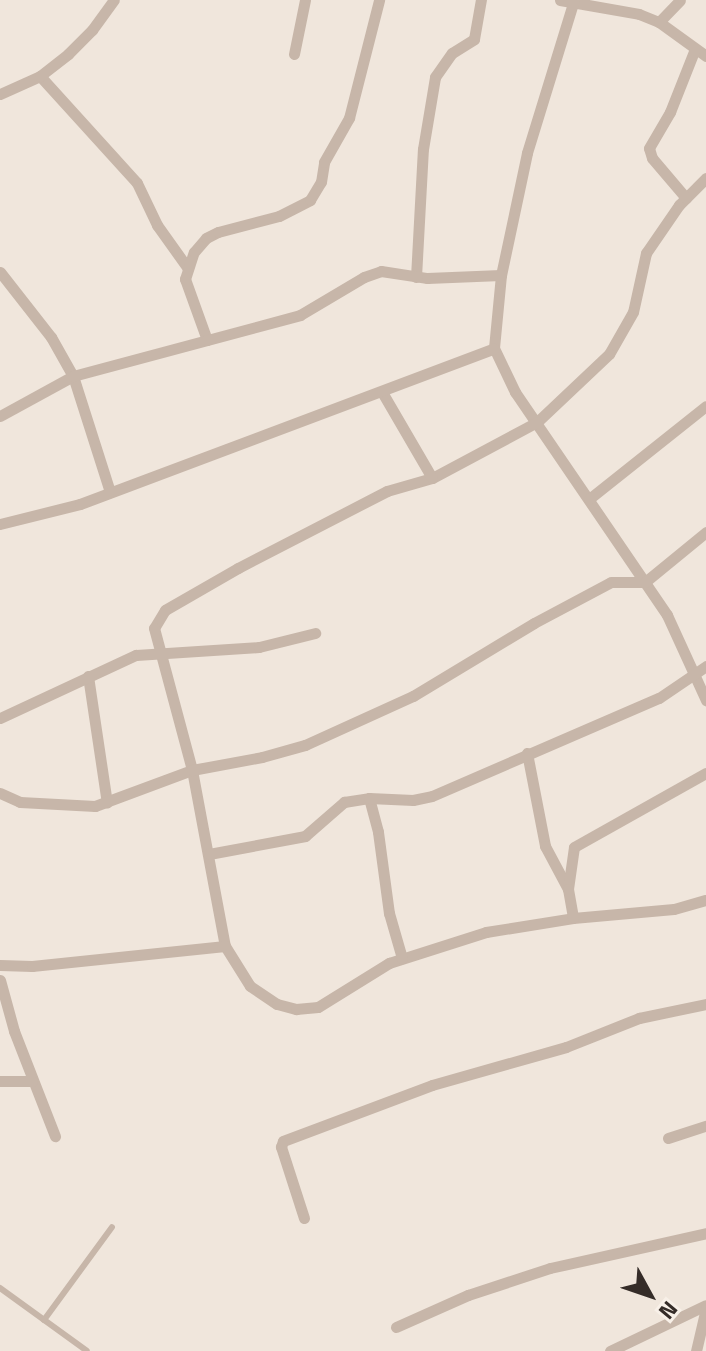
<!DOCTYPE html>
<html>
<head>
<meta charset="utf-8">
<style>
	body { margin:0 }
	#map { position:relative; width:706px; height:1351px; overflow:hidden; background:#f0e6dc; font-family:"Titillium Web",sans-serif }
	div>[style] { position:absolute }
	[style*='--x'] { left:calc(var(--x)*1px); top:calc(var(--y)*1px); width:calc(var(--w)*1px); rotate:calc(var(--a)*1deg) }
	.lane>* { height:6px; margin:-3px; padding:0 3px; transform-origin:3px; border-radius:3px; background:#c7b6a9 }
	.street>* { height:11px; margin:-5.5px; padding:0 5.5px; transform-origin:5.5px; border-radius:5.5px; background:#c7b6a9 }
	span { translate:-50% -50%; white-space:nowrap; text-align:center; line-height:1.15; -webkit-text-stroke:7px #f8f0e8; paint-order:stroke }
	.north { position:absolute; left:610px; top:1255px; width:80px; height:80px; -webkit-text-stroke:6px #f8f0e8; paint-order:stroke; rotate:130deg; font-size:22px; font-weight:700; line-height:32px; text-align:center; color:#352c28 }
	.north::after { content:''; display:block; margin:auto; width:28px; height:36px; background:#352c28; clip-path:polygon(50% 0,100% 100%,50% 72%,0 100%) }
</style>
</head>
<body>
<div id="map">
	<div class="lane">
		<i style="--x:0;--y:1288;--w:107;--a:35.9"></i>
		<i style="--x:44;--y:1320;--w:115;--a:-53.8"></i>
	</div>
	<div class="street">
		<i style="--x:560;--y:0;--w:80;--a:10"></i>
		<i style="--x:639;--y:14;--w:22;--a:22"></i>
		<i style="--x:659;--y:22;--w:58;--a:35.9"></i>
		<i style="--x:574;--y:0;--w:160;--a:107.1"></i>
		<i style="--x:527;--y:153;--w:125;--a:102"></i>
		<i style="--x:501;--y:275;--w:73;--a:95.5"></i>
		<i style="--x:494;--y:348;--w:49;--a:64.5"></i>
		<i style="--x:515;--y:392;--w:270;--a:55.7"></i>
		<i style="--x:667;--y:615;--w:94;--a:65.4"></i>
		<i style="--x:659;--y:22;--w:30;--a:-46"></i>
		<i style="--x:294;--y:54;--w:55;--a:-78.5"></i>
		<i style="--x:40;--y:76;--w:144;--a:47.8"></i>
		<i style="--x:137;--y:183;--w:47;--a:64.5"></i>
		<i style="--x:157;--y:225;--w:52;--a:54.5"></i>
		<i style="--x:0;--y:94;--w:44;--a:-24.2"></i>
		<i style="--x:40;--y:76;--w:36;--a:-38"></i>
		<i style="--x:68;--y:54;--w:34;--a:-45"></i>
		<i style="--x:92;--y:30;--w:37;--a:-54"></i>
		<i style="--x:706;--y:178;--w:38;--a:135"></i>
		<i style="--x:679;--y:205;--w:58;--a:124.5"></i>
		<i style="--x:646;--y:253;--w:60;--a:102.4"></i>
		<i style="--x:633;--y:312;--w:48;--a:119.7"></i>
		<i style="--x:609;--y:354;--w:99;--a:136.6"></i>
		<i style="--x:537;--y:422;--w:119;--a:151.9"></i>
		<i style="--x:432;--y:478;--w:47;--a:163.9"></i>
		<i style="--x:387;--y:491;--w:168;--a:152.7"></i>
		<i style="--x:238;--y:568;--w:84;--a:150.1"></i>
		<i style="--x:165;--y:610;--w:21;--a:121"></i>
		<i style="--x:154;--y:628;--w:147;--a:75"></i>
		<i style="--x:192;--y:770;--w:179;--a:79.4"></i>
		<i style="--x:225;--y:946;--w:47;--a:58"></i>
		<i style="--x:250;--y:986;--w:32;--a:34"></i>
		<i style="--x:277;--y:1004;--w:20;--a:15"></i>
		<i style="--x:296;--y:1009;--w:22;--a:-5"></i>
		<i style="--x:318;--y:1007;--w:84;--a:-31.8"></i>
		<i style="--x:389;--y:963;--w:102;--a:-17.7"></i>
		<i style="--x:486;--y:932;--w:88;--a:-9.1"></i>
		<i style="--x:573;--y:918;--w:101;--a:-5.1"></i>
		<i style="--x:674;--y:909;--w:33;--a:-16"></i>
		<i style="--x:686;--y:198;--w:52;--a:-130.4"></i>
		<i style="--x:652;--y:158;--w:10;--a:-107"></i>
		<i style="--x:649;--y:148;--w:42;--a:-59.7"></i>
		<i style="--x:670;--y:112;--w:68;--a:-68.4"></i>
		<i style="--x:0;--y:272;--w:83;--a:51.9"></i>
		<i style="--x:51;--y:337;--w:45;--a:60.6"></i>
		<i style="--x:73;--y:376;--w:122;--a:72.3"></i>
		<i style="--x:416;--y:277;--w:128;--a:-86.9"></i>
		<i style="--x:423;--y:149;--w:73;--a:-80.5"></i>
		<i style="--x:435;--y:77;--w:29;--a:-55"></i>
		<i style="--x:452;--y:53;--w:26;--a:-32"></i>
		<i style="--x:474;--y:39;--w:40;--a:-80"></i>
		<i style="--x:207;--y:340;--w:65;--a:-109.8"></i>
		<i style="--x:185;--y:279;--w:28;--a:-72"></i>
		<i style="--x:194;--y:252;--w:18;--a:-49"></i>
		<i style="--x:206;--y:238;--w:13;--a:-27"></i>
		<i style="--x:218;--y:232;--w:63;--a:-14.7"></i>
		<i style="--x:279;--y:216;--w:35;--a:-27"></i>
		<i style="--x:310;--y:200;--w:21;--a:-59"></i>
		<i style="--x:321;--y:182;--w:20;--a:-81"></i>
		<i style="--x:324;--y:162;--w:51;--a:-60.4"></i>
		<i style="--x:349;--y:118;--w:122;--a:-75.7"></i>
		<i style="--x:382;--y:392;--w:99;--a:59.8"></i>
		<i style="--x:0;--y:416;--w:83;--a:-28.7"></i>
		<i style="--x:73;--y:376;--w:235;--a:-15"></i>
		<i style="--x:300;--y:315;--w:74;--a:-30.7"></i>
		<i style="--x:364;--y:277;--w:18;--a:-19"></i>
		<i style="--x:381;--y:271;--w:47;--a:8.7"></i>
		<i style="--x:427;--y:278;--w:74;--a:-2.3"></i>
		<i style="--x:589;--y:499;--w:149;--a:-38.5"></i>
		<i style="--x:0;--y:524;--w:82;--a:-14"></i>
		<i style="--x:80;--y:504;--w:442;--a:-20.6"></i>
		<i style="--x:88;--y:676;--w:128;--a:81.5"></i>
		<i style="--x:0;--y:718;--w:150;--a:-24.9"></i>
		<i style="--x:136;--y:655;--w:123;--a:-3.7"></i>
		<i style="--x:259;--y:647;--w:58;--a:-14"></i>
		<i style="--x:527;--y:753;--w:95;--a:79"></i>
		<i style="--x:545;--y:846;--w:49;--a:61.9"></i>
		<i style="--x:568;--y:889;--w:42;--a:-81.9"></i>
		<i style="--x:574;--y:847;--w:151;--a:-29.3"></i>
		<i style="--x:0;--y:793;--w:22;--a:24"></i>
		<i style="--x:20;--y:802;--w:75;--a:3.1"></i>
		<i style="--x:95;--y:806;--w:103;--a:-20.4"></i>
		<i style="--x:192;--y:770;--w:71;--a:-10.5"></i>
		<i style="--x:262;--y:757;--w:45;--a:-15.6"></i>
		<i style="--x:305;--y:745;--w:119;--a:-24.4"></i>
		<i style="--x:413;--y:696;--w:141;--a:-31.1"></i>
		<i style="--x:534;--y:623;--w:87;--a:-28"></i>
		<i style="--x:611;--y:582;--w:34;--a:0"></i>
		<i style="--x:645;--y:582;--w:79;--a:-39.3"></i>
		<i style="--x:369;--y:798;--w:35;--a:75"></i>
		<i style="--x:378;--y:832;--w:82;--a:82.3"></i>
		<i style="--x:389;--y:913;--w:47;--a:73.9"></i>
		<i style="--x:209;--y:854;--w:98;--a:-10.6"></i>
		<i style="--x:305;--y:836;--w:52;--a:-41.1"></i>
		<i style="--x:344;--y:802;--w:25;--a:-9"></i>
		<i style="--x:369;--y:798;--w:44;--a:2.6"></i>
		<i style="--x:413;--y:800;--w:19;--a:-12"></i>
		<i style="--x:432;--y:796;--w:247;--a:-23.4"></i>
		<i style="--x:659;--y:698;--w:57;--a:-34.2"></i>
		<i style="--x:568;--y:889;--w:29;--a:80"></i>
		<i style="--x:0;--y:965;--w:32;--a:2"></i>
		<i style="--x:32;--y:966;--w:194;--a:-5.9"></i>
		<i style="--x:0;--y:980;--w:53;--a:74.6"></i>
		<i style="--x:14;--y:1031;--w:113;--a:68.7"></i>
		<i style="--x:0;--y:1081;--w:32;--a:0"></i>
		<i style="--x:668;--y:1138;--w:40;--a:-18"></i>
		<i style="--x:304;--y:1218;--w:75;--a:-107.9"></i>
		<i style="--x:281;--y:1147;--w:6;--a:-72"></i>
		<i style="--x:283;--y:1141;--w:159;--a:-20.6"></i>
		<i style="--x:432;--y:1085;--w:139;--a:-15.8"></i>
		<i style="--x:566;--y:1047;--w:79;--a:-21.7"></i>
		<i style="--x:639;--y:1018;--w:68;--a:-11.8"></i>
		<i style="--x:396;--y:1327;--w:79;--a:-24"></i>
		<i style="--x:468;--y:1295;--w:86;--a:-18.2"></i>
		<i style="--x:550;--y:1268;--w:160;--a:-12.6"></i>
		<i style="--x:610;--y:1351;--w:106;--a:-25.6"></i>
		<i style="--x:696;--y:1351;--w:44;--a:-76.9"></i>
	</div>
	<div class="north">N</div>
</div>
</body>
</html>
